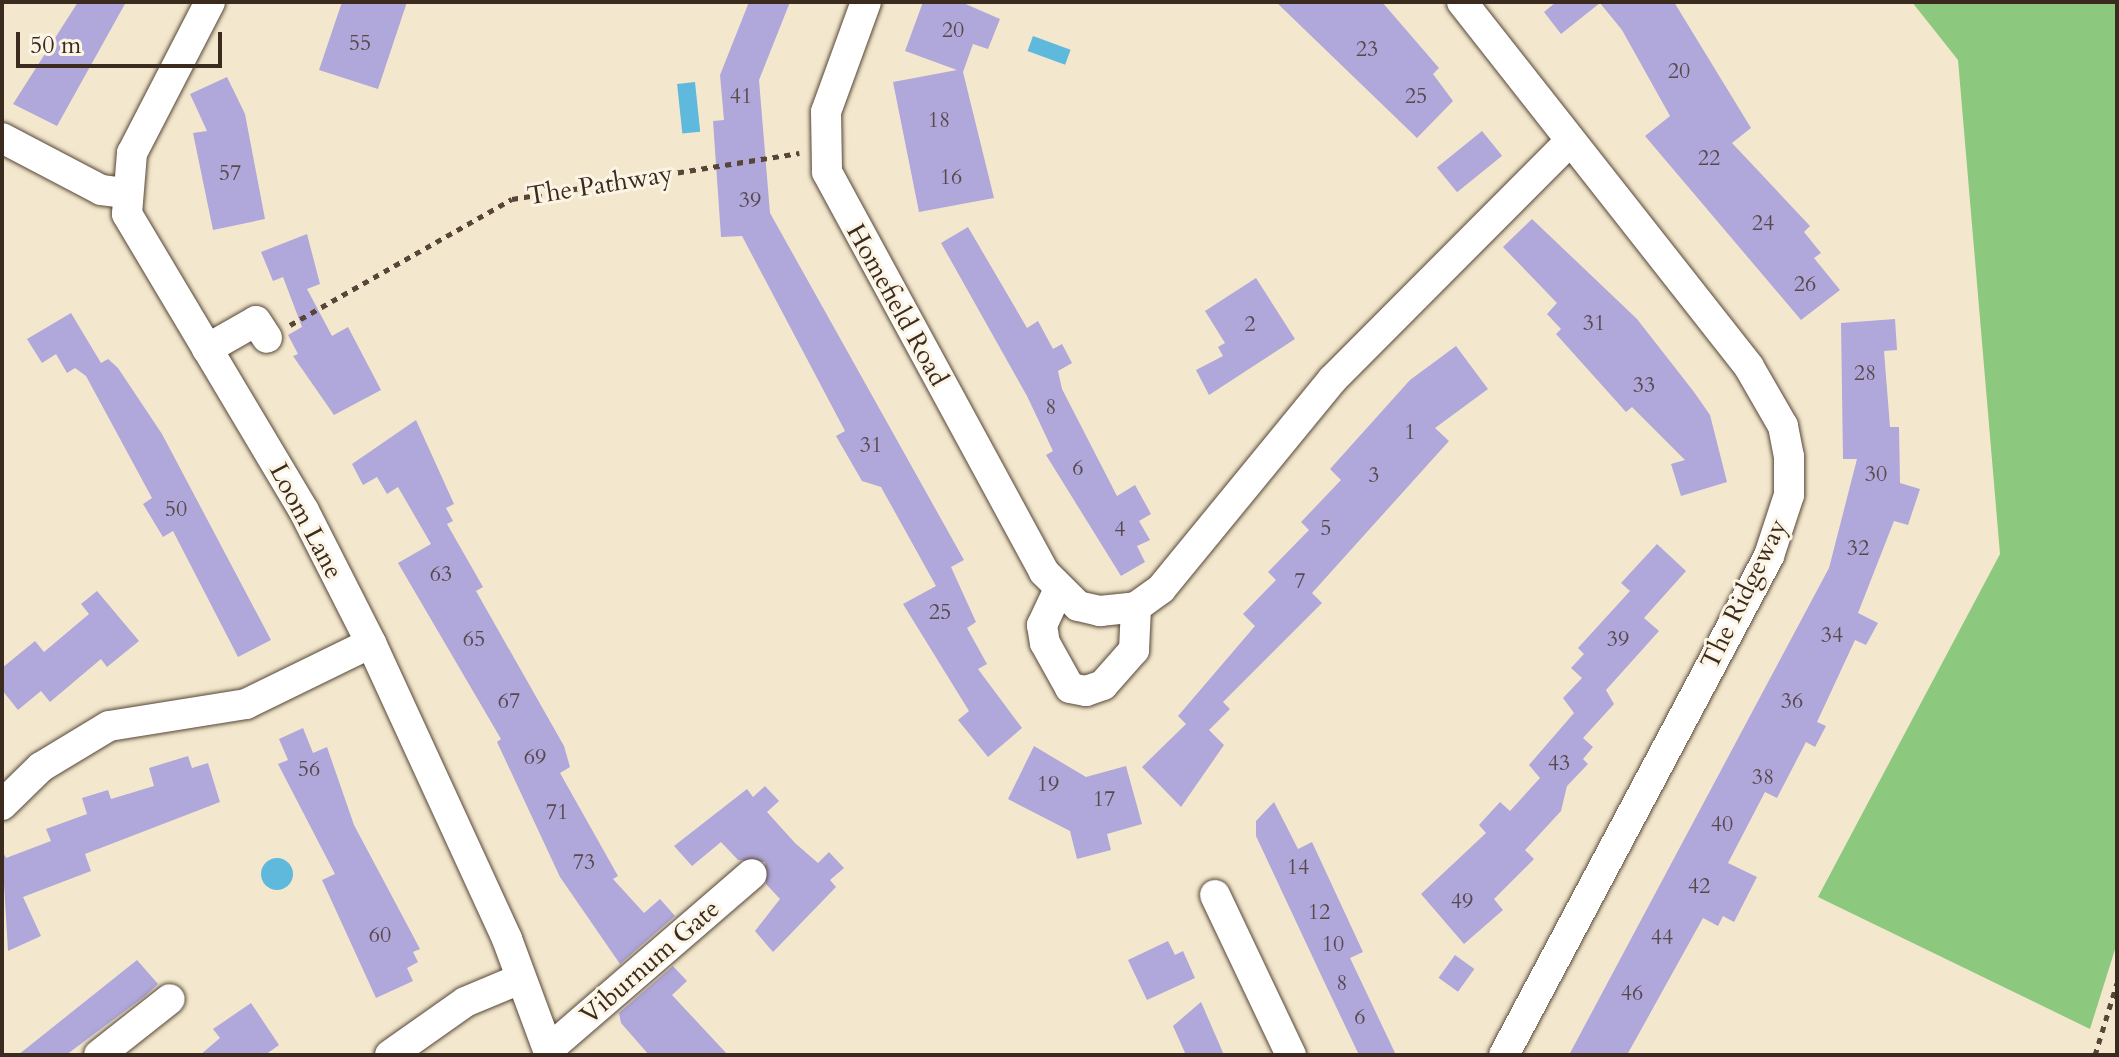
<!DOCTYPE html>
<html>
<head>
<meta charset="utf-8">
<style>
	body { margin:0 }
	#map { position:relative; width:2119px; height:1057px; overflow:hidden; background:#f3e8cd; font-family:Cardo,serif }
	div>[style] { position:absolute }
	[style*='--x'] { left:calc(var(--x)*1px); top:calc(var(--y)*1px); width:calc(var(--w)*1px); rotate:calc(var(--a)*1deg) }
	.green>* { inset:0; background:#8cc87d }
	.water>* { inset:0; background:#5fb9dd; transform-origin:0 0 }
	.round { border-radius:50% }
	.building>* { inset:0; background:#b0a7da; transform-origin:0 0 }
	.path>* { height:5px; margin-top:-2.5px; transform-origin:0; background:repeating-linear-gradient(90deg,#574638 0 6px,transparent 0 12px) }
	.roads { filter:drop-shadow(0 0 2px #574638) drop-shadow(0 0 2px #574638) }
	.minor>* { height:30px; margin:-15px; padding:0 15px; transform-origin:15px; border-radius:15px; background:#fff }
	span { translate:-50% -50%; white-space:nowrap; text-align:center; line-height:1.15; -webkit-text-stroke:6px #fcf5e5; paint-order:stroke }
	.number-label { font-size:22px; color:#58494d }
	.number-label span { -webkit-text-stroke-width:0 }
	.street-label { font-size:26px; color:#3b2a1e }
	.frame { position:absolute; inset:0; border:4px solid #3b2a1e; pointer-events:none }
	.scale { position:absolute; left:16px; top:32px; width:206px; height:36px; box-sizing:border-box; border:4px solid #3b2a1e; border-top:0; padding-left:10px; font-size:24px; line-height:28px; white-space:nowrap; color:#3b2a1e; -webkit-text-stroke:6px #fcf5e5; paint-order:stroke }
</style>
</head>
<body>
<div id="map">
	<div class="green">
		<i style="clip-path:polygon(1912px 2px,2117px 2px,2117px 943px,2090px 1029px,1818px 897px,2000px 554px,1958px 60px)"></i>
	</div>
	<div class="water">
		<i style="left:1033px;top:36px;width:40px;height:16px;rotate:20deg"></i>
		<i style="left:695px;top:82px;width:50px;height:18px;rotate:84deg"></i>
		<i class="round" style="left:261px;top:858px;width:32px;height:32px"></i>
	</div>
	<div class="building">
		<i style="clip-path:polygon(78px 2px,126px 2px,57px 126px,13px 104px)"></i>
		<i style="clip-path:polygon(342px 2px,407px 2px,378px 89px,319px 70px)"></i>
		<i style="clip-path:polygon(749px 2px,790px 2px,759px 80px,770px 213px,964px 560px,951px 567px,976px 622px,967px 628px,987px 664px,978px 669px,1022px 728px,988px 757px,958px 720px,969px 711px,903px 604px,936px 586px,881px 487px,862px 481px,836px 436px,845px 431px,742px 236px,721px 237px,713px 121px,724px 120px,720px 75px)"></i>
		<i style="clip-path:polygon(923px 2px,961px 2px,1000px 19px,988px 49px,973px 44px,963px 72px,994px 198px,919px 212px,893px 82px,957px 70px,905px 51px)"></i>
		<i style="clip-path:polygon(1276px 2px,1382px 2px,1439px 68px,1433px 74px,1453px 101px,1417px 138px)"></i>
		<i style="clip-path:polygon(1556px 2px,1674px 2px,1751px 128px,1732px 143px,1810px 226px,1804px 232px,1821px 253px,1814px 258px,1840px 290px,1801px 320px,1645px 136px,1670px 116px,1622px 30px,1600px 3px,1561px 34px,1544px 12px)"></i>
		<i style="clip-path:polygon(227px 77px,245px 114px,265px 219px,213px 230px,193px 133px,207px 131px,190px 94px)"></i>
		<i style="left:1482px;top:131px;width:32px;height:58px;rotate:51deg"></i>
		<i style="clip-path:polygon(1532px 219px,1637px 319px,1694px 392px,1710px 415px,1727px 482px,1681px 496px,1671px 464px,1685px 460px,1632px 407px,1626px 412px,1556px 334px,1561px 329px,1547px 314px,1557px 303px,1503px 247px)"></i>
		<i style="clip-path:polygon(968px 227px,1027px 328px,1038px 321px,1053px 349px,1062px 344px,1072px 363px,1058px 371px,1062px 389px,1117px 496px,1135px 485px,1151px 514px,1139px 521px,1150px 540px,1137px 546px,1145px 562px,1121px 576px,1046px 455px,1053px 451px,1027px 396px,941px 243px)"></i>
		<i style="clip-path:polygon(307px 234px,320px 284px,307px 289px,332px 336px,348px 327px,381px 390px,334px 415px,293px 356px,298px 354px,288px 335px,302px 327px,283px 277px,273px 281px,261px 252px)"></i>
		<i style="clip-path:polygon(1256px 278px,1295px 339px,1209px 395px,1196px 370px,1223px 356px,1218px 347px,1225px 343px,1205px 311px)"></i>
		<i style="clip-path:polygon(71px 313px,101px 363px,108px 359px,118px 368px,162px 434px,271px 640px,238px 657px,173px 531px,163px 537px,143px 504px,152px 498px,86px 376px,75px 368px,67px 373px,56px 354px,42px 363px,27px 339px)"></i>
		<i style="clip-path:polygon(1895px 319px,1897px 350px,1884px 351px,1890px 427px,1899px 427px,1900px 483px,1920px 489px,1908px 525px,1894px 521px,1858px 613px,1878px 623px,1866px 645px,1855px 640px,1817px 722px,1826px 726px,1815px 747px,1806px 742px,1777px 798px,1765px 792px,1728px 863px,1757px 877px,1734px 922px,1723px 916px,1718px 926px,1703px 918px,1627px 1055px,1569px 1055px,1829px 568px,1857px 459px,1843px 459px,1841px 323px)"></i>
		<i style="clip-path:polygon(1456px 346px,1488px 389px,1435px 428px,1449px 441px,1312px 593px,1322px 603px,1223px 702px,1230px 709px,1209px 730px,1224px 745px,1181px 807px,1142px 767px,1186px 724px,1178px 716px,1255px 626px,1243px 614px,1276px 580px,1268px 572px,1309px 530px,1301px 522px,1341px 480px,1330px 469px,1410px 380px)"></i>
		<i style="clip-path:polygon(416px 420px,454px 504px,446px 508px,453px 521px,447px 524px,483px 587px,476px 591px,564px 746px,570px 767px,560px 773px,618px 876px,613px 879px,644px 913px,660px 899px,675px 916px,620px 964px,560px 877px,497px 742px,501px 739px,398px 563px,431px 544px,398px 487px,387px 494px,377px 477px,363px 485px,352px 464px)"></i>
		<i style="clip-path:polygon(1657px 544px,1686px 571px,1644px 618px,1659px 631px,1606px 690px,1614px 704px,1583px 738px,1593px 747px,1583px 759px,1588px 764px,1567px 786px,1561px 811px,1525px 850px,1534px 859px,1494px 899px,1503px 910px,1464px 944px,1421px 894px,1486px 833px,1479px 825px,1500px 802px,1510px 811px,1540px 778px,1529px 765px,1574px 713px,1563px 698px,1582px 678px,1571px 668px,1584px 654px,1578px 648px,1630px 591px,1621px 583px)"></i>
		<i style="clip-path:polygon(97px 591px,139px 641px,107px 667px,101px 659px,50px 702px,41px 691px,18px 710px,2px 690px,2px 668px,35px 641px,44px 652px,89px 614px,81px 604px)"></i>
		<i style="clip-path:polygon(303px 728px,313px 753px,327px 747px,354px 825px,420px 949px,413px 952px,418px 962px,407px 968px,413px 981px,376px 998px,322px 880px,335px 874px,278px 764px,288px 760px,279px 739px)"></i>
		<i style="clip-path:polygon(1034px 746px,1086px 777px,1126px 766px,1142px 824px,1107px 834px,1111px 850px,1077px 859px,1070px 831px,1008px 799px)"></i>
		<i style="clip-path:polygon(188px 756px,192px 768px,208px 763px,220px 802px,85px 854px,91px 871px,23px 897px,41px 936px,8px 951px,2px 850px,6px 858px,51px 841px,46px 829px,87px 814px,82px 798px,108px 790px,111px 799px,154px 786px,149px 768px)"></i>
		<i style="clip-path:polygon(765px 786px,779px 801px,767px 812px,795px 843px,818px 863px,829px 852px,844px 868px,830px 880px,836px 887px,773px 952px,755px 931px,780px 899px,766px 884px,765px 862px,738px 860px,721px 842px,692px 866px,674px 846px,747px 789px,753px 797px)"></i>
		<i style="clip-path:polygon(1274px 802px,1298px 849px,1312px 842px,1363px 952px,1350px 958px,1396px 1055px,1359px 1055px,1321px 975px,1256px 836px,1256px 821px)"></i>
		<i style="clip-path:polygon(1168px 941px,1175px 955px,1183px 951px,1195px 978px,1147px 1000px,1128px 960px)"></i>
		<i style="left:1455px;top:955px;width:24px;height:28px;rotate:36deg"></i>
		<i style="clip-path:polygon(137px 960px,158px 984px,145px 996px,66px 1055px,18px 1055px)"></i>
		<i style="clip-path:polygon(673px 966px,687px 981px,672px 995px,728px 1055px,649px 1055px,621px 1023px,619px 1013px)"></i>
		<i style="clip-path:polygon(1201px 1002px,1224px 1055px,1186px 1055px,1173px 1026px)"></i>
		<i style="clip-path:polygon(251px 1003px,279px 1045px,265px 1055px,200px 1055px,220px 1038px,213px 1029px)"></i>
	</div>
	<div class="path">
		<i style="--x:290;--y:325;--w:255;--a:-29.6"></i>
		<i style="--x:512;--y:199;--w:291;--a:-9.1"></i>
		<i style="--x:2095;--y:1055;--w:75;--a:-73"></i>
	</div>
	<div class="roads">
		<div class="minor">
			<i style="--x:210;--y:2;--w:170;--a:117.3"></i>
			<i style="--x:132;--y:153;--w:61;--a:94.7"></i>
			<i style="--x:127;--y:214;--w:346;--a:59.2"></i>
			<i style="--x:304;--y:511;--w:148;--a:63.1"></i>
			<i style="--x:371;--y:643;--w:326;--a:65.3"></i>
			<i style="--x:507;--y:939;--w:124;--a:69.7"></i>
			<i style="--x:866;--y:2;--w:117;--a:110"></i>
			<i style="--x:826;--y:112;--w:60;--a:89"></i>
			<i style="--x:827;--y:172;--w:455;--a:61.5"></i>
			<i style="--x:1044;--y:572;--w:48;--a:45"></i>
			<i style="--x:1078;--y:606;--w:23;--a:13"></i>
			<i style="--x:1100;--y:611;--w:36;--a:-6"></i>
			<i style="--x:1136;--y:607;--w:31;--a:-36"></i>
			<i style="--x:1161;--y:589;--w:270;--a:-50.7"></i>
			<i style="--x:1332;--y:380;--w:336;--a:-45.1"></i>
			<i style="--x:1462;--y:2;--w:464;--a:51.8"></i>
			<i style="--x:1749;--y:367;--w:68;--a:60"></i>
			<i style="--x:1783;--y:426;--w:31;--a:79"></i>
			<i style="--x:1789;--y:456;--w:39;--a:90"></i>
			<i style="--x:1789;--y:495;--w:64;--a:108.2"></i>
			<i style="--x:1769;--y:556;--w:565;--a:117.97"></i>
			<i style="--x:2;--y:138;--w:112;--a:27.7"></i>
			<i style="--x:101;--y:190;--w:23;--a:7"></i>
			<i style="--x:207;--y:349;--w:56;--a:-29.7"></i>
			<i style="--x:256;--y:321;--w:20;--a:57"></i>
			<i style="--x:1058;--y:591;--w:38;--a:115"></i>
			<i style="--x:1042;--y:625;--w:18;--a:81"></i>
			<i style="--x:1045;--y:643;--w:51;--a:60.9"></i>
			<i style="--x:1070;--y:688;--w:16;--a:11"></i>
			<i style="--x:1086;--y:691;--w:18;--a:-19"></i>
			<i style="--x:1103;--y:685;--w:47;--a:-48.5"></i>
			<i style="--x:1134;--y:650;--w:43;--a:-87.3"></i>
			<i style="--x:2;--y:805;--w:54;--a:-44.3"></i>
			<i style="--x:41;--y:767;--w:79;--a:-31.1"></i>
			<i style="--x:109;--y:726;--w:139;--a:-9.1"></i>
			<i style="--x:246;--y:704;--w:139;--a:-26"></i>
			<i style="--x:1215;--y:895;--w:177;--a:64.6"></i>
			<i style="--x:548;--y:1050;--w:269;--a:-40.8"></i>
			<i style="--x:99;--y:1055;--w:90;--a:-38.3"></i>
			<i style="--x:390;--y:1055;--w:92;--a:-35.2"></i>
			<i style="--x:465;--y:1002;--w:60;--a:-22.7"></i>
		</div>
	</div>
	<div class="number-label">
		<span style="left:953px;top:31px">20</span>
		<span style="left:360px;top:44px">55</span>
		<span style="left:1367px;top:50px">23</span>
		<span style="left:1679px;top:72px">20</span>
		<span style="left:741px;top:97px">41</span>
		<span style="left:1416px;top:97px">25</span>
		<span style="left:939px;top:121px">18</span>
		<span style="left:1709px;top:159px">22</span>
		<span style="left:230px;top:174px">57</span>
		<span style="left:951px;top:178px">16</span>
		<span style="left:750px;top:201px">39</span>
		<span style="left:1763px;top:224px">24</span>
		<span style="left:1805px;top:285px">26</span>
		<span style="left:1594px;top:324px">31</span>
		<span style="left:1250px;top:325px">2</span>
		<span style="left:1865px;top:374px">28</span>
		<span style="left:1644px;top:386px">33</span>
		<span style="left:1051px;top:408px">8</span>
		<span style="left:1410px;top:433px">1</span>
		<span style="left:871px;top:446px">31</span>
		<span style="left:1078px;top:469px">6</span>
		<span style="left:1876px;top:475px">30</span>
		<span style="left:1374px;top:476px">3</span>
		<span style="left:176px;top:510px">50</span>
		<span style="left:1326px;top:529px">5</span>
		<span style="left:1120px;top:530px">4</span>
		<span style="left:1858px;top:549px">32</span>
		<span style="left:441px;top:575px">63</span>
		<span style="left:1300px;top:582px">7</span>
		<span style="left:940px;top:613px">25</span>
		<span style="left:1832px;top:636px">34</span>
		<span style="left:474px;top:640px">65</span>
		<span style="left:1618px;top:640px">39</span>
		<span style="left:509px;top:702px">67</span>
		<span style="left:1792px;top:702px">36</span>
		<span style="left:535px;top:758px">69</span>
		<span style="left:1559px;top:764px">43</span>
		<span style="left:309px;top:770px">56</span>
		<span style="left:1763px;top:778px">38</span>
		<span style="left:1048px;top:785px">19</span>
		<span style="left:1104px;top:800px">17</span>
		<span style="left:557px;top:813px">71</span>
		<span style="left:1722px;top:825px">40</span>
		<span style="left:584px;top:863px">73</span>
		<span style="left:1298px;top:868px">14</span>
		<span style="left:1699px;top:887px">42</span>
		<span style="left:1462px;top:902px">49</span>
		<span style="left:1319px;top:913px">12</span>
		<span style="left:380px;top:936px">60</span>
		<span style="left:1662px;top:938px">44</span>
		<span style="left:1333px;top:945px">10</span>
		<span style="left:1342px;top:984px">8</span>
		<span style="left:1632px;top:994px">46</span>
		<span style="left:1360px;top:1018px">6</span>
	</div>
	<div class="street-label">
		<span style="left:600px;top:185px;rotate:-9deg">The Pathway</span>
		<span style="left:897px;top:305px;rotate:61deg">Homefield Road</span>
		<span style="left:306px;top:521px;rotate:62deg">Loom Lane</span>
		<span style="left:1744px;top:594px;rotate:-64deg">The Ridgeway</span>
		<span style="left:650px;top:962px;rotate:-41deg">Viburnum Gate</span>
	</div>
	<div class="frame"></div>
	<div class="scale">50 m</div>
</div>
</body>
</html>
